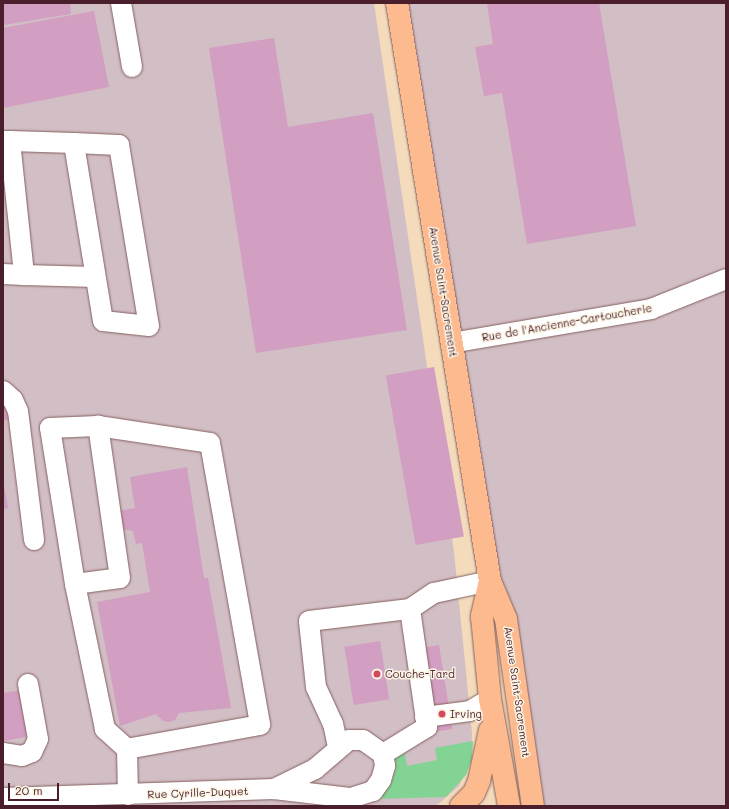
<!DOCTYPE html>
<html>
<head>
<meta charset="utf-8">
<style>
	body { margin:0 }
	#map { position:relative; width:729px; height:809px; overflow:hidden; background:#f3dbbc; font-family:Mali,sans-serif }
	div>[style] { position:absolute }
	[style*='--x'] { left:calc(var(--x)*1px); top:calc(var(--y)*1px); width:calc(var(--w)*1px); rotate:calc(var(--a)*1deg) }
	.industrial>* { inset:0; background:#d2bec5 }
	.green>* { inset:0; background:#82d394 }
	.building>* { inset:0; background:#d29ec1; transform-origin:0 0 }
	.roads { filter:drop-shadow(0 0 1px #85615e) drop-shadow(0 0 1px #85615e) }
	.minor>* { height:20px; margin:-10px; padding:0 10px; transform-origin:10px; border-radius:10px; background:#fff }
	.major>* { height:22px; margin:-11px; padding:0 11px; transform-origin:11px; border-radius:11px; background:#fcba8e }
	.dots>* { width:11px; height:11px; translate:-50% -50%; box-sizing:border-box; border:2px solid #fcf5e5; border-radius:50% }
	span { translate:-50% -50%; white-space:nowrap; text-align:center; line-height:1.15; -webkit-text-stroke:3px #fcf5e5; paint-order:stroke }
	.street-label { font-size:11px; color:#4a1f2b }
	.poi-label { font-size:11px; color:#4a1f2b }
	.left { translate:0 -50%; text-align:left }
	.frame { position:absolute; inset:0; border:4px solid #4a1f2b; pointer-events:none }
	.scale { position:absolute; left:8px; top:783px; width:51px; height:18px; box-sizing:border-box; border:2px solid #4a1f2b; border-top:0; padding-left:5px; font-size:12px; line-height:14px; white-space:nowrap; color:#4a1f2b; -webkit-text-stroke:3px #fcf5e5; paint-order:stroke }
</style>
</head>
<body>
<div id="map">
	<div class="industrial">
		<i style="clip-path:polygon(3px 3px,374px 3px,454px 552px,472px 733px,471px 759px,459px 786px,436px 806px,3px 806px)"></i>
		<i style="clip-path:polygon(397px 3px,726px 3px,726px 806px,533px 806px)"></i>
	</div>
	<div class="green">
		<i style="clip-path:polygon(473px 741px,472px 759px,466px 775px,446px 797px,373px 799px,385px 791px,392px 781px,396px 768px,395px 755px,405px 753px,407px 766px,437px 760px,435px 748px)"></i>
	</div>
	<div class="building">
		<i style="clip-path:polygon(3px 3px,70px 3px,71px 14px,3px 25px)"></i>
		<i style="clip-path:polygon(487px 3px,599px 3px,636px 226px,527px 244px,502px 93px,484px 96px,475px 47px,493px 44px)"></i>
		<i style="clip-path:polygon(94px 11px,109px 87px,3px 108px,3px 28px)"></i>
		<i style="clip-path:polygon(274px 38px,288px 127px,373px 113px,407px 330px,256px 353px,209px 48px)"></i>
		<i style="left:434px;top:367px;width:172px;height:49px;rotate:80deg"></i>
		<i style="clip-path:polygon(3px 400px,9px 420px,3px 421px)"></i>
		<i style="clip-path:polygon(187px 467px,204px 578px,208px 578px,231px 708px,179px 713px,175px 720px,169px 722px,163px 721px,156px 714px,120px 726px,97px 602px,150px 592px,142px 543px,136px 544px,133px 531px,121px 529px,117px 511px,135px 508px,130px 477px)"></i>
		<i style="clip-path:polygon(3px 480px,8px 508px,3px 509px)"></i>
		<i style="left:380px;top:641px;width:59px;height:36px;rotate:81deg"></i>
		<i style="left:439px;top:645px;width:85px;height:19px;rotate:81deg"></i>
		<i style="clip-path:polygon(23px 690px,31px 736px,3px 741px,3px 693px)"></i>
	</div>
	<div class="roads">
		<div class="minor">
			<i style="--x:121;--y:3;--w:65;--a:80.2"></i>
			<i style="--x:3;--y:141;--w:7;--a:0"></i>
			<i style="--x:10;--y:141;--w:64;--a:1.8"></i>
			<i style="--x:74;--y:143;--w:45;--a:2.5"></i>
			<i style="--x:119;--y:145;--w:183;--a:80.6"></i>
			<i style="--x:149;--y:326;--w:46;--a:-173.8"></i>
			<i style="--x:103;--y:321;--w:180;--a:-99.3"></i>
			<i style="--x:10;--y:141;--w:135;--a:84"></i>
			<i style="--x:24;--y:275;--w:71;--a:1.6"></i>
			<i style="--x:3;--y:274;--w:21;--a:3"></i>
			<i style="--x:451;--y:343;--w:203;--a:-9.6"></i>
			<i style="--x:651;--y:309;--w:81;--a:-21.8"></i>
			<i style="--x:3;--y:391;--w:13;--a:42"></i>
			<i style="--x:13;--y:400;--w:12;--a:66"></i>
			<i style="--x:18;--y:411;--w:130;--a:82.9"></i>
			<i style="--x:75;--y:584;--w:158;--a:-99.1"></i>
			<i style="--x:50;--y:428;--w:48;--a:-2.4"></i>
			<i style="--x:425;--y:717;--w:45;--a:-7.6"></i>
			<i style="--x:470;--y:711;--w:23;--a:-31"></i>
			<i style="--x:338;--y:747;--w:24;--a:-102"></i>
			<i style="--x:333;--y:724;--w:41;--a:-114.7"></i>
			<i style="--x:316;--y:687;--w:66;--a:-96.1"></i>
			<i style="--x:309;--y:621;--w:102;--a:-6.8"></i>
			<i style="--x:410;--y:609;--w:29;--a:-34"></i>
			<i style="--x:434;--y:593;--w:57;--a:-12.1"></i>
			<i style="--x:127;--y:749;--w:30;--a:-138"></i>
			<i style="--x:105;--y:729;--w:148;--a:-101.7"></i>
			<i style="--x:75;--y:584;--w:45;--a:-7.6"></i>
			<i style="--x:120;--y:578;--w:154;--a:-98.2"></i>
			<i style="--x:98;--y:426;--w:113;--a:8.6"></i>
			<i style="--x:210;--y:443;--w:286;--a:79.9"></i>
			<i style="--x:260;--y:725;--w:135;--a:169.8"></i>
			<i style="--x:127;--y:749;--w:46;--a:88.8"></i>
			<i style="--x:3;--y:753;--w:19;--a:9"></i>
			<i style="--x:22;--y:756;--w:11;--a:-22"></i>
			<i style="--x:32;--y:752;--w:14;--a:-65"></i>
			<i style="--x:38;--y:739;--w:56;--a:-100.3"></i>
			<i style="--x:383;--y:754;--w:52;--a:-31.5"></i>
			<i style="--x:427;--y:727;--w:119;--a:-98.2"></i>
			<i style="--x:3;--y:798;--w:271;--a:-1.9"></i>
			<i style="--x:274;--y:789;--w:78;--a:6.7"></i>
			<i style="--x:351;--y:798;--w:23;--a:-18"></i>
			<i style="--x:373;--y:791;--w:14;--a:-54"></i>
			<i style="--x:381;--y:780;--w:15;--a:-74"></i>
			<i style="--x:385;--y:766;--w:12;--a:-99"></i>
			<i style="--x:383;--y:754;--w:24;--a:-145"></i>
			<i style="--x:363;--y:740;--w:14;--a:180"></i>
			<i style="--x:349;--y:740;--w:45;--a:139.5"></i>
			<i style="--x:315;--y:769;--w:46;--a:154"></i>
		</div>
		<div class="major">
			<i style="--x:397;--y:3;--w:585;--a:80.86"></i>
			<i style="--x:490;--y:581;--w:41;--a:67.2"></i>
			<i style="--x:506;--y:619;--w:189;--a:81.8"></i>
			<i style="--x:490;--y:581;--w:37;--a:103"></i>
			<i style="--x:482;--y:617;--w:82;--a:84.4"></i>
			<i style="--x:490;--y:699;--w:109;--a:79.9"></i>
			<i style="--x:461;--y:806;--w:18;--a:-45"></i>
			<i style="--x:474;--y:793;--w:13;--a:-67"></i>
			<i style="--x:479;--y:781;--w:52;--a:-77.8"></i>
		</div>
	</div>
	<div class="dots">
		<i style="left:377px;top:674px;background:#d1495b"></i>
		<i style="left:442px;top:714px;background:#d1495b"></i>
	</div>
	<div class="street-label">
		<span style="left:443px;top:292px;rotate:81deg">Avenue Saint-Sacrement</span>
		<span style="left:567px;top:323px;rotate:-10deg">Rue de l'Ancienne-Cartoucherie</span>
		<span style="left:517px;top:692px;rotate:82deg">Avenue Saint-Sacrement</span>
		<span style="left:198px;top:793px;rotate:-2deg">Rue Cyrille-Duquet</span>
	</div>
	<div class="poi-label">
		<span class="left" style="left:385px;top:674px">Couche-Tard</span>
		<span class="left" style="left:450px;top:714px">Irving</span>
	</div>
	<div class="frame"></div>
	<div class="scale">20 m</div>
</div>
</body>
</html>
